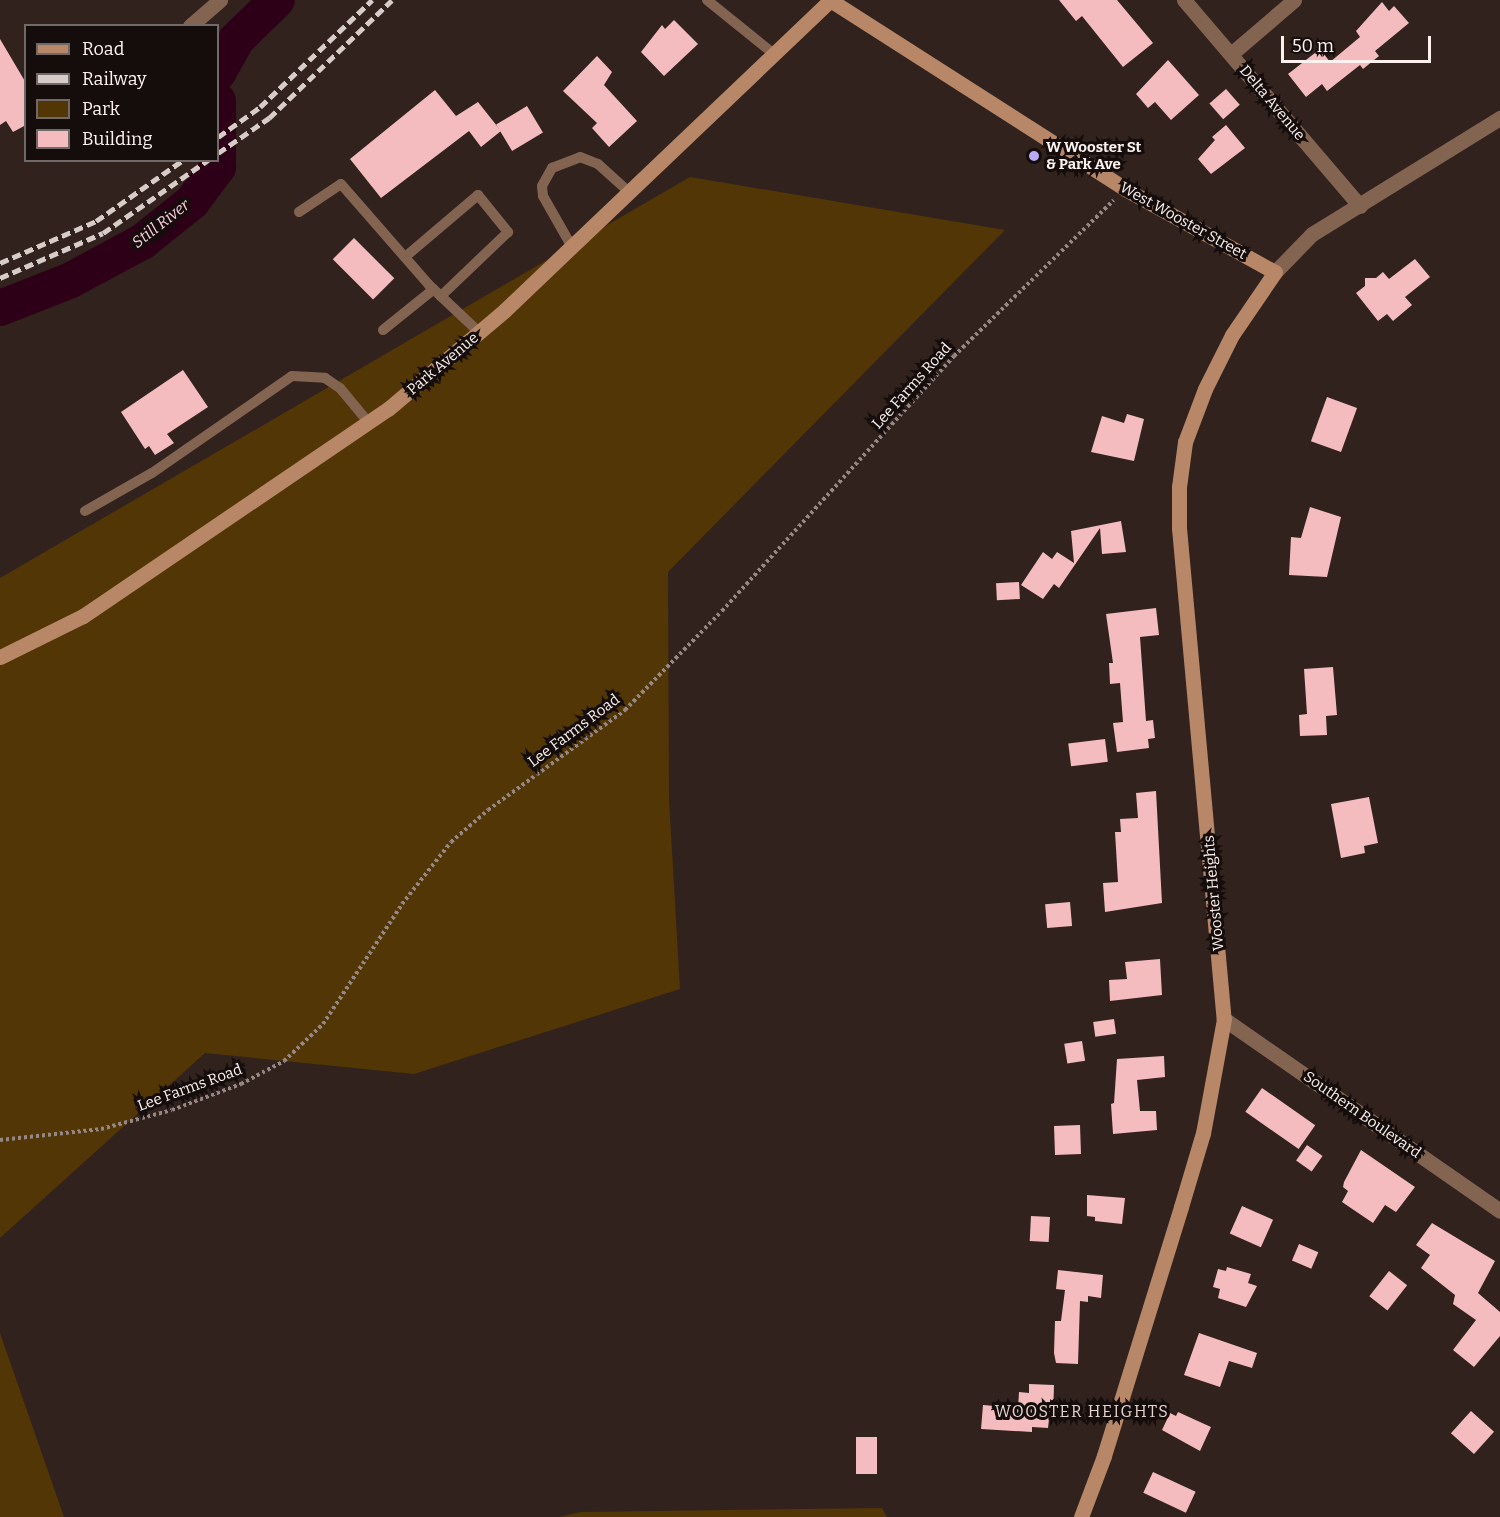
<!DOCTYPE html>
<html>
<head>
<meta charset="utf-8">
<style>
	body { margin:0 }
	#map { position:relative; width:1500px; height:1517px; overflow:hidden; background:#31221e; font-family:Bitter,serif }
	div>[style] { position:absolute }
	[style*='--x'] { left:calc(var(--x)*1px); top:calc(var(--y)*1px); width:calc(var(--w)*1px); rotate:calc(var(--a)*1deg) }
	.green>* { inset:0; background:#523606 }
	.river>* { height:36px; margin:-18px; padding:0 18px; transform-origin:18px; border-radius:18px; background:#2e0017 }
	.building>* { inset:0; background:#f5bcc0; transform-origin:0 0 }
	.path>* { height:4px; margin-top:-2px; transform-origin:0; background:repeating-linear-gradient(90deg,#958884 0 3px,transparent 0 6px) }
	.service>* { height:10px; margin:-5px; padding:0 5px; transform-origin:5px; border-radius:5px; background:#836450 }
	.minor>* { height:15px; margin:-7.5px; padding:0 7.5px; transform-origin:7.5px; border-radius:7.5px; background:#836450 }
	.tertiary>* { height:15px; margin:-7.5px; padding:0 7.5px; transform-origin:7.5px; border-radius:7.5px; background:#836450 }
	.secondary>* { height:15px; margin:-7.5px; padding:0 7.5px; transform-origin:7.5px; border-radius:7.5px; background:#b88767 }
	.rail>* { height:4.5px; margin-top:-2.25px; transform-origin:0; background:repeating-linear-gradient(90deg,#d8ccc9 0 9px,transparent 0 13.5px) }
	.dots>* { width:16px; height:16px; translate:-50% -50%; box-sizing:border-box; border:3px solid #140d0c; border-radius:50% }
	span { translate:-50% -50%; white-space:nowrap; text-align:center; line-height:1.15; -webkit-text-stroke:6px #140d0c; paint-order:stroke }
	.street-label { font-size:15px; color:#fdf2ef }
	.poi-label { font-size:15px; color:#fdf2ef; font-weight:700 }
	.left { translate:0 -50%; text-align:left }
	.water-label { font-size:16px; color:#fbcddf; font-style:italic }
	.neighbourhood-label { font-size:16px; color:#e7d3ce; letter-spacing:1.5px }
	.legend { position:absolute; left:24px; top:24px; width:195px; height:138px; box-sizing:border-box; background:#140d0c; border:2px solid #716967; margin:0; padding:8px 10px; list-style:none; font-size:18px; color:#fdf2ef }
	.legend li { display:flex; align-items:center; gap:12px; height:30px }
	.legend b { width:30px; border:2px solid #716967 }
	.scale { position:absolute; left:1281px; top:36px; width:150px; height:27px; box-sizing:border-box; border:3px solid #fdf2ef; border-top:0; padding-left:8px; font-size:18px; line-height:21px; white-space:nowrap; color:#fdf2ef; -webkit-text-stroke:4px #140d0c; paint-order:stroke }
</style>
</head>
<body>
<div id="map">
	<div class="green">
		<i style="clip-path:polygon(690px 177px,1005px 230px,668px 572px,669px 799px,680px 989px,414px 1074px,205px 1053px,0 1238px,0 578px)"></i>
		<i style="clip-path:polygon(0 1333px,64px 1517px,0 1517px)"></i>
		<i style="clip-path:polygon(882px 1508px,887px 1517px,559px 1517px,581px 1512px)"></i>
	</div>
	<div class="river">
		<i style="--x:218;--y:73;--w:38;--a:-61"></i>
		<i style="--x:236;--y:40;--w:57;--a:-44.3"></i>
		<i style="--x:0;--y:308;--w:76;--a:-21.5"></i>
		<i style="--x:71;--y:280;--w:81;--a:-28.2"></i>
		<i style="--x:142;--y:242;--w:64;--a:-38.7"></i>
		<i style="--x:192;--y:202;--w:44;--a:-53.4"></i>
		<i style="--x:218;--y:167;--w:66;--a:-90"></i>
	</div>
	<div class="building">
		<i style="clip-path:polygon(1059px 0,1117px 0,1153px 43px,1123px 67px,1082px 16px,1076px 21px)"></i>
		<i style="clip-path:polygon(1382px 2px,1389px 11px,1394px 6px,1409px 23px,1375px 51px,1379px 56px,1363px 69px,1360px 65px,1327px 91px,1322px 84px,1306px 97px,1288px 74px,1320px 49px,1330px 62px,1360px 37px,1356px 31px)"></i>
		<i style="clip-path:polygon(674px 20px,698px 44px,664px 76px,641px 52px,662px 25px,665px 29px)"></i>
		<i style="clip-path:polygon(0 39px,26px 83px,26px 125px,13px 132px,6px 121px,0 125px)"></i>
		<i style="clip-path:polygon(597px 56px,612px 72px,604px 85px,637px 121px,609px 147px,592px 128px,597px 123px,563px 91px)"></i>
		<i style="clip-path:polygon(1168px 60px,1199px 95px,1171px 120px,1155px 102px,1148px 108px,1136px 94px)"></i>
		<i style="left:1226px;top:89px;width:21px;height:22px;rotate:49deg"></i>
		<i style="clip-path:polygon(435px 90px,456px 116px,478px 102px,501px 131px,481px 147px,469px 131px,381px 198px,350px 159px)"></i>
		<i style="left:527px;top:106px;width:31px;height:36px;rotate:59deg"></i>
		<i style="clip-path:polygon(1226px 125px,1245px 148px,1211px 174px,1198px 159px,1215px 140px,1212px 137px)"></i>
		<i style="left:354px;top:238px;width:57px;height:30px;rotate:45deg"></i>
		<i style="clip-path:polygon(1415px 259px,1430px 277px,1405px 297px,1412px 305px,1393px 321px,1387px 314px,1378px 321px,1356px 293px,1365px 286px,1365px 278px,1376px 278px,1383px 272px,1389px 279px)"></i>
		<i style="clip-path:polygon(183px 370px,208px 407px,167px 434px,174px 443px,155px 455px,149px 446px,145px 449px,121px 412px)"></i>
		<i style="left:1327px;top:397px;width:32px;height:47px;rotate:20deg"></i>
		<i style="clip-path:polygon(1127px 414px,1144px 419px,1134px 461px,1091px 452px,1102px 416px,1124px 423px)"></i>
		<i style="clip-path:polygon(1310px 507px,1341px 517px,1327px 577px,1289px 575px,1291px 537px,1301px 538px)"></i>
		<i style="clip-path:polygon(1121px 521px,1126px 552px,1102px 554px,1100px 528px,1059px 588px,1054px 584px,1043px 599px,1021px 585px,1043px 552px,1052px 559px,1057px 552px,1074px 563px,1071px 531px)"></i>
		<i style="left:1019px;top:582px;width:17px;height:23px;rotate:87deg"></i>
		<i style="clip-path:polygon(1156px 608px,1159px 635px,1140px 637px,1146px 721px,1153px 720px,1155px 738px,1148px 739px,1149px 748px,1117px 752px,1113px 723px,1123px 722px,1120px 683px,1110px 684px,1109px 663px,1113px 663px,1106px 614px)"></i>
		<i style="clip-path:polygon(1333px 667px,1337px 715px,1326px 716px,1327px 735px,1300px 736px,1299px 715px,1307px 714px,1304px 669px)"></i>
		<i style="left:1105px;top:739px;width:23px;height:37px;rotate:83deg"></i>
		<i style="clip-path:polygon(1156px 791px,1162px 903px,1105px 912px,1103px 883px,1118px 882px,1115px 832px,1121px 832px,1120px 819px,1138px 818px,1136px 793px)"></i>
		<i style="clip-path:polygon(1369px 797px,1378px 843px,1364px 846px,1365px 853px,1341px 858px,1331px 804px)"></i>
		<i style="left:1070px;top:902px;width:24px;height:25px;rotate:85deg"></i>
		<i style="clip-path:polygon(1160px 959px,1162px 995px,1110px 1001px,1109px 980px,1127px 979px,1125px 962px)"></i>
		<i style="left:1114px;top:1019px;width:15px;height:21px;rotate:82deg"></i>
		<i style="left:1082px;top:1041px;width:20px;height:18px;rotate:81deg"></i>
		<i style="clip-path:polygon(1164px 1056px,1165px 1077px,1137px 1080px,1140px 1111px,1156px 1111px,1157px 1130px,1113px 1134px,1111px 1104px,1114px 1103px,1117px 1059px)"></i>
		<i style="left:1262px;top:1088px;width:65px;height:29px;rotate:35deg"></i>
		<i style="left:1080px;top:1125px;width:29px;height:26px;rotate:88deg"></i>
		<i style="left:1307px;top:1145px;width:19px;height:19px;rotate:35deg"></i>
		<i style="clip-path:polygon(1361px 1150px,1415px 1187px,1396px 1212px,1385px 1205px,1373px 1223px,1342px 1202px,1348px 1191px,1343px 1187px,1344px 1182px)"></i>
		<i style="clip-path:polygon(1087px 1195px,1125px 1198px,1122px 1224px,1095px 1221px,1095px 1217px,1087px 1216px)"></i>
		<i style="left:1242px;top:1206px;width:34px;height:30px;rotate:24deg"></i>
		<i style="left:1031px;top:1216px;width:19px;height:25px;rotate:3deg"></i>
		<i style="clip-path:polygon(1432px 1223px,1495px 1261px,1478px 1293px,1500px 1312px,1500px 1336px,1474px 1367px,1453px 1350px,1476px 1320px,1453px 1304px,1455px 1295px,1421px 1268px,1430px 1255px,1416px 1245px)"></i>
		<i style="left:1299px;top:1244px;width:21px;height:18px;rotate:23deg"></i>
		<i style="clip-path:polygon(1227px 1267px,1251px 1274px,1248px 1283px,1257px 1286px,1246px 1307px,1218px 1298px,1220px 1289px,1213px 1287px,1218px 1269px,1226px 1271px)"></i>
		<i style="clip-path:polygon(1058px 1270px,1103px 1275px,1101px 1298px,1088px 1296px,1088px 1302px,1080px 1301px,1078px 1364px,1056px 1363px,1054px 1353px,1055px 1321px,1061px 1321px,1065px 1290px,1056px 1289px)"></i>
		<i style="left:1389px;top:1271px;width:23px;height:32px;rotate:38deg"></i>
		<i style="clip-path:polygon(1199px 1333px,1257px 1353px,1252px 1368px,1229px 1361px,1220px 1387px,1184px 1375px)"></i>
		<i style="clip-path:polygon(1029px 1384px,1054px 1385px,1053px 1419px,1049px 1419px,1048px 1428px,1032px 1427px,1032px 1432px,981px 1429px,983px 1405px,1018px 1408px,1019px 1392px,1029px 1393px)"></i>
		<i style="left:1471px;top:1411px;width:31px;height:30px;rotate:42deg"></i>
		<i style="clip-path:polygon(1178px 1412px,1211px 1427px,1200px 1451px,1162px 1430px,1170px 1413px,1176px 1416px)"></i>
		<i style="left:856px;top:1437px;width:21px;height:37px"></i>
		<i style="left:1153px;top:1472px;width:47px;height:23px;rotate:25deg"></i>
	</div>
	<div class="path">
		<i style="--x:0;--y:1140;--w:102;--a:-6.2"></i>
		<i style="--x:101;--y:1129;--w:73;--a:-15"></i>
		<i style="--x:172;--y:1110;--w:74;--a:-20.6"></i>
		<i style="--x:241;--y:1084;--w:49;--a:-28.1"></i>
		<i style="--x:284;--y:1061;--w:54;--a:-43.5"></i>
		<i style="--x:323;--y:1024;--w:144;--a:-56.6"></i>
		<i style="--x:402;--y:904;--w:79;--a:-51.7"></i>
		<i style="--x:451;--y:842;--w:49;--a:-40.9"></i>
		<i style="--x:488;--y:810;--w:170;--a:-36.1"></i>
		<i style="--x:625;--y:710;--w:139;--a:-45.6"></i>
		<i style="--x:722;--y:611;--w:345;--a:-47.7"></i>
		<i style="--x:954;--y:356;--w:223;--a:-44.3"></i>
	</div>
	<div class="service">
		<i style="--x:707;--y:0;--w:86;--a:38.9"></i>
		<i style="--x:299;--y:212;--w:50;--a:-33.7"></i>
		<i style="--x:341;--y:184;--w:134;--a:48.9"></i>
		<i style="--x:429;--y:285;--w:70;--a:43.3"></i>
		<i style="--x:572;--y:247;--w:59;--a:-119.6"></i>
		<i style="--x:543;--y:196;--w:10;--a:-96"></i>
		<i style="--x:542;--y:186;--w:21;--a:-61"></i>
		<i style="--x:552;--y:168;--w:30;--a:-21"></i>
		<i style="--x:580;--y:157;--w:19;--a:21"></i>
		<i style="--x:598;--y:164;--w:42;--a:42.1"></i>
		<i style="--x:405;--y:257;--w:96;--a:-40.3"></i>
		<i style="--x:478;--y:195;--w:48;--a:51"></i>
		<i style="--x:508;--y:232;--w:93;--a:136.3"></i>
		<i style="--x:383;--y:330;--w:65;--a:-38.8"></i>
		<i style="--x:85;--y:511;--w:77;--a:-29.6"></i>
		<i style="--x:152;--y:473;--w:170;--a:-34.7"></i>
		<i style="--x:292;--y:376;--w:33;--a:3"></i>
		<i style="--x:325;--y:378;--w:18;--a:34"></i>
		<i style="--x:340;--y:388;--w:45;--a:50.4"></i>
	</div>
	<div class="minor">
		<i style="--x:1184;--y:0;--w:271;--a:49.5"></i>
		<i style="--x:190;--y:26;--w:40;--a:-41"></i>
		<i style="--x:1231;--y:54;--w:83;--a:-40.6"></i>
		<i style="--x:1224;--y:1019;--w:336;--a:34.8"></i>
	</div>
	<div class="tertiary">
		<i style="--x:1275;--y:272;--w:53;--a:-45.8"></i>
		<i style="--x:1312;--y:234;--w:221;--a:-31.7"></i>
	</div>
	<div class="secondary">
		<i style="--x:830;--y:0;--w:350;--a:32.6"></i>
		<i style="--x:1125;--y:189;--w:171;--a:29"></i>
		<i style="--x:1275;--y:272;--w:76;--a:124.3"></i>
		<i style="--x:1232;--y:335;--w:60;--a:116.6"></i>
		<i style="--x:1205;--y:389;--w:57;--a:110.7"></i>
		<i style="--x:1185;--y:442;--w:45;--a:97.6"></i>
		<i style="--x:1179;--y:487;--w:41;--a:90"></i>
		<i style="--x:1179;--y:528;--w:493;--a:84.8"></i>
		<i style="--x:1224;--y:1019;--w:116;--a:100.4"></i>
		<i style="--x:1203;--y:1133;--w:77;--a:106.6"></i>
		<i style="--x:1181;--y:1207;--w:261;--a:107.2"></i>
		<i style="--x:1104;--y:1456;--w:65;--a:110.7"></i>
		<i style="--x:0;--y:657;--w:93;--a:-26.3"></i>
		<i style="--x:83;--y:616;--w:369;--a:-34.2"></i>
		<i style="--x:388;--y:409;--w:153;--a:-40.2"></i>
		<i style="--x:505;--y:310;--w:450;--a:-43.6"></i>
	</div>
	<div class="rail">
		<i style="--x:218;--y:137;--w:52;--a:-35.5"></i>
		<i style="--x:260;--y:107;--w:155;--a:-43.7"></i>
		<i style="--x:218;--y:153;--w:62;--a:-34.5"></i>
		<i style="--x:269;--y:118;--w:170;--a:-43.8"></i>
		<i style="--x:0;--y:263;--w:105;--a:-23.6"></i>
		<i style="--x:96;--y:221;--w:106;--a:-35"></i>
		<i style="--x:0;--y:278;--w:112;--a:-23.6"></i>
		<i style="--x:103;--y:233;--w:128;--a:-34.8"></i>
	</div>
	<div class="dots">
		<i style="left:1034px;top:156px;background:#b9abf7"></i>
	</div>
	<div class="street-label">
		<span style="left:1272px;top:103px;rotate:50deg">Delta Avenue</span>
		<span style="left:1183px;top:221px;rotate:29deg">West Wooster Street</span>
		<span style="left:443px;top:364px;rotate:-40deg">Park Avenue</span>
		<span style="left:912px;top:386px;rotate:-48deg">Lee Farms Road</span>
		<span style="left:574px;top:731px;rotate:-37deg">Lee Farms Road</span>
		<span style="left:1214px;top:893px;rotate:-95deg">Wooster Heights</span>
		<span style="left:190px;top:1088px;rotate:-20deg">Lee Farms Road</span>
		<span style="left:1362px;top:1115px;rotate:35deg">Southern Boulevard</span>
	</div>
	<div class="poi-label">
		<span class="left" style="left:1046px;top:156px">W Wooster St<br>&amp; Park Ave</span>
	</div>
	<div class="water-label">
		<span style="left:161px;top:224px;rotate:-38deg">Still River</span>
	</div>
	<div class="neighbourhood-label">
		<span style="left:1082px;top:1412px">WOOSTER HEIGHTS</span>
	</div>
	<ul class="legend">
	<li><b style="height:8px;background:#b88767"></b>Road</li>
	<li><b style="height:8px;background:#d8ccc9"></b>Railway</li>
	<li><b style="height:16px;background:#523606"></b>Park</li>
	<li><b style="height:16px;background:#f5bcc0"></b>Building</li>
	</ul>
	<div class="scale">50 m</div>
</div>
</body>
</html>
